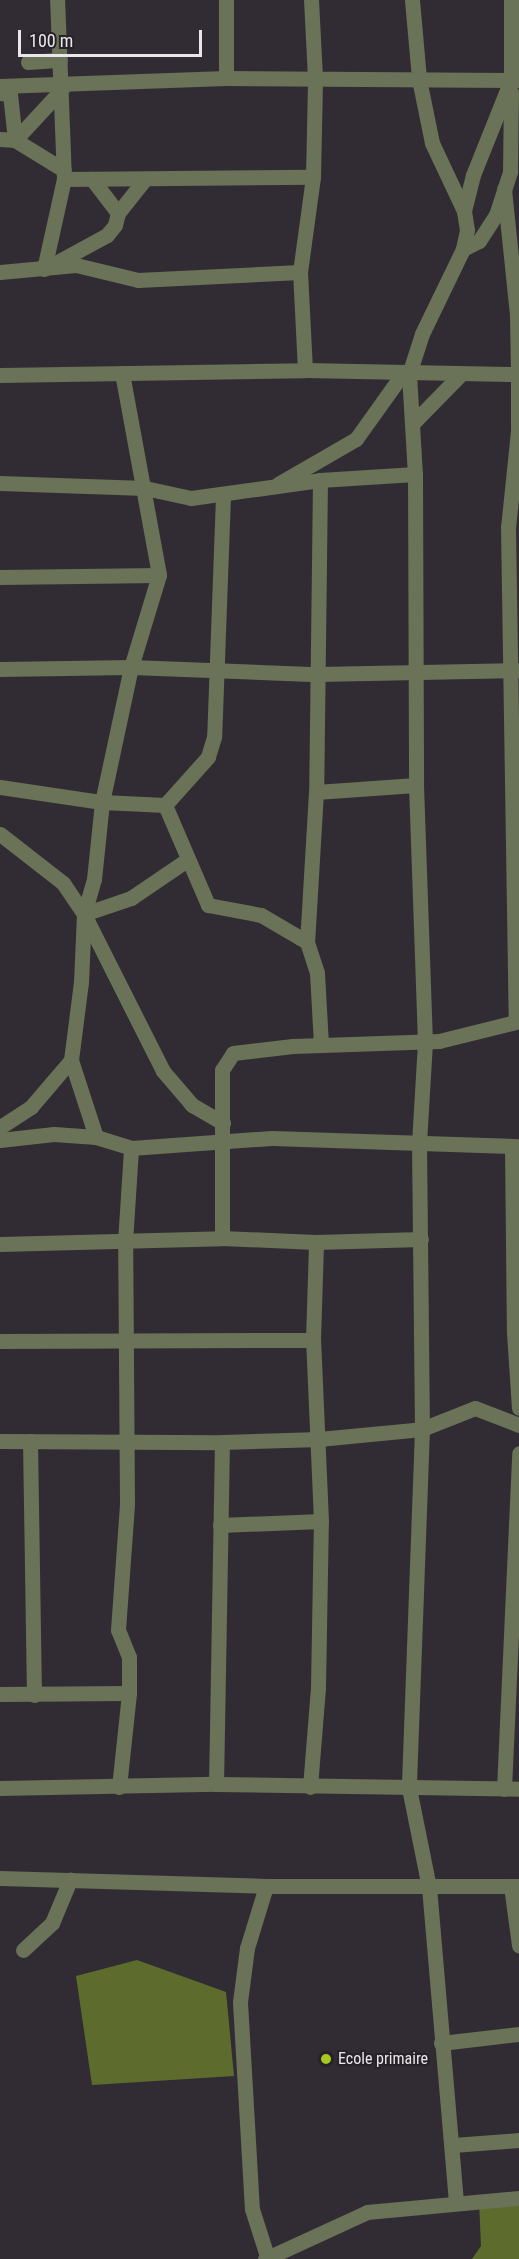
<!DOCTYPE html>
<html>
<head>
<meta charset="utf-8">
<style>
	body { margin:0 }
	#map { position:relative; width:519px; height:2259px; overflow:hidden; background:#312c33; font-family:"Roboto Condensed",sans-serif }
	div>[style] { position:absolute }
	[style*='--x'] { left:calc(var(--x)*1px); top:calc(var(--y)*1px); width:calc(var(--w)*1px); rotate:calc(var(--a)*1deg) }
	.forest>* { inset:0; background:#5d6c2d }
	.minor>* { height:15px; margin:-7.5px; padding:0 7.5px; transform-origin:7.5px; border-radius:7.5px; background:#6a7257 }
	.dots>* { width:16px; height:16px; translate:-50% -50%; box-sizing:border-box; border:3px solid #272229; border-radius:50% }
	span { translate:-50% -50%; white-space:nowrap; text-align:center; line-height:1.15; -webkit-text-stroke:4.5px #272229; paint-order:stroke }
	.poi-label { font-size:16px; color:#eae7eb }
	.left { translate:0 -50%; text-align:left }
	.scale { position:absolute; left:18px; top:30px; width:184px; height:27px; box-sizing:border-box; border:3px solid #eae7eb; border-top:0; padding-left:8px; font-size:18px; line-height:21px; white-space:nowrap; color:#eae7eb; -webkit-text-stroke:4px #272229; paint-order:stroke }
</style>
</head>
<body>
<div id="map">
	<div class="forest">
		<i style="clip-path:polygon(137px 1960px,226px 1992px,234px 2076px,92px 2085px,76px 1976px)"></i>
		<i style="clip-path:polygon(519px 2200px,519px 2259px,472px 2259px,481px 2246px,479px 2201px)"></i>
	</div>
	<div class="minor">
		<i style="--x:226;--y:0;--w:78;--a:90"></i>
		<i style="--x:412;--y:0;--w:79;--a:84.9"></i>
		<i style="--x:419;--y:79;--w:65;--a:78.5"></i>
		<i style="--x:432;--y:143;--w:75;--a:64.8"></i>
		<i style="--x:464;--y:211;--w:19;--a:81"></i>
		<i style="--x:467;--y:230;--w:19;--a:102"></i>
		<i style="--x:463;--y:249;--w:94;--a:115.8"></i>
		<i style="--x:422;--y:334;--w:42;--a:108"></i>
		<i style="--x:409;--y:374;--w:100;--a:86.6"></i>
		<i style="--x:415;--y:474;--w:311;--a:89.8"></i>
		<i style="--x:416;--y:785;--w:257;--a:88"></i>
		<i style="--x:425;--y:1042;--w:101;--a:93.4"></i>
		<i style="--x:419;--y:1143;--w:286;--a:89.4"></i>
		<i style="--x:422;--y:1429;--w:359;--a:92.1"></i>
		<i style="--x:409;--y:1788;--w:101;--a:78.6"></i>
		<i style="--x:429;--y:1887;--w:315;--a:85.1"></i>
		<i style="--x:28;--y:62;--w:32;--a:-4"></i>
		<i style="--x:0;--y:86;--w:226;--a:-2"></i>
		<i style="--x:226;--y:78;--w:293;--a:0.4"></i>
		<i style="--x:0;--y:93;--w:10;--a:6"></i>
		<i style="--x:10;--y:94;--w:46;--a:83.8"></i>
		<i style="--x:15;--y:140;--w:57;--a:31.5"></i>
		<i style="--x:0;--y:139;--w:15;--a:4"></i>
		<i style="--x:15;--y:140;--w:69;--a:-47.3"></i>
		<i style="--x:64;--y:179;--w:249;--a:-0.5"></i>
		<i style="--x:504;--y:189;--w:127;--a:84.1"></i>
		<i style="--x:517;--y:315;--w:59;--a:89"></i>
		<i style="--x:518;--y:374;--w:57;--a:90"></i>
		<i style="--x:518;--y:431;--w:97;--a:95.9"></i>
		<i style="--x:508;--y:527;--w:493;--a:89.1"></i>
		<i style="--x:464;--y:211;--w:37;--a:-76"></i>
		<i style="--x:473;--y:175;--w:102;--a:-68.2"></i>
		<i style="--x:511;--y:80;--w:80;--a:-90"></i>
		<i style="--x:118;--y:213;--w:43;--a:-51.5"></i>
		<i style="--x:463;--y:249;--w:18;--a:-27"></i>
		<i style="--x:479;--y:241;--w:31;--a:-57"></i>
		<i style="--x:496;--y:215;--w:45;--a:-72"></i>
		<i style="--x:510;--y:172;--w:80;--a:-89.3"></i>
		<i style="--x:52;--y:265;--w:63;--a:-28.6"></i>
		<i style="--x:107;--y:235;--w:13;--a:-51"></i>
		<i style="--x:115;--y:225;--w:12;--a:-76"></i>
		<i style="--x:118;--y:213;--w:43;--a:-127.4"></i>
		<i style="--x:44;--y:269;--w:92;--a:-77.5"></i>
		<i style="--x:64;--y:179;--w:179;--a:-92.2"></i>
		<i style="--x:0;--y:272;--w:76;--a:-5.3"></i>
		<i style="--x:76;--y:265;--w:64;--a:13.6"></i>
		<i style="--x:138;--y:280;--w:162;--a:-2.8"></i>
		<i style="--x:305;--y:370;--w:98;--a:-92.9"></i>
		<i style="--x:300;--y:272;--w:96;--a:-82.2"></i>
		<i style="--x:313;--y:177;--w:99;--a:-88.8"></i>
		<i style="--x:315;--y:78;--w:78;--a:-92.9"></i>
		<i style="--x:122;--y:373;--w:205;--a:79.6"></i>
		<i style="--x:159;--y:575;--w:96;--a:106.9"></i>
		<i style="--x:131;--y:667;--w:138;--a:102.1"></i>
		<i style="--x:102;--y:802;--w:77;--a:95.9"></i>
		<i style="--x:94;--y:879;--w:36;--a:106"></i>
		<i style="--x:84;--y:914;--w:176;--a:63.3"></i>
		<i style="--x:163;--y:1071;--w:45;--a:49.5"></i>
		<i style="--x:192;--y:1105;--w:36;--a:30"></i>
		<i style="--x:0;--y:375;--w:305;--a:-0.9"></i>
		<i style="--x:305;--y:370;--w:214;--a:1.1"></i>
		<i style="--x:412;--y:424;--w:70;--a:-45.6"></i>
		<i style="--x:320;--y:480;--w:312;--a:90.7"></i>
		<i style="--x:316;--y:792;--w:150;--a:93.4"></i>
		<i style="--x:307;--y:942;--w:33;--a:72"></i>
		<i style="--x:317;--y:973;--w:71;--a:86.8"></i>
		<i style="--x:0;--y:483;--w:145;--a:2"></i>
		<i style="--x:145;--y:488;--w:47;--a:12.3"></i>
		<i style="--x:191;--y:498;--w:130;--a:-7.9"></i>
		<i style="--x:320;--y:480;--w:95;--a:-3.6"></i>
		<i style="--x:278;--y:484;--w:90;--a:-30"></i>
		<i style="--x:356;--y:439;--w:81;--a:-54.5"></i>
		<i style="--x:223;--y:496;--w:241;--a:92.1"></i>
		<i style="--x:214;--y:737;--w:21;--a:107"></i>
		<i style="--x:208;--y:757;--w:64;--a:131.9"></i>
		<i style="--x:165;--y:805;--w:109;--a:66.7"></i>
		<i style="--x:208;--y:905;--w:54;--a:10.7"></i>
		<i style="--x:261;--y:915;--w:53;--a:30.4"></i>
		<i style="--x:0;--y:577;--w:159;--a:-0.7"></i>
		<i style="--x:0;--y:669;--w:131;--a:-0.9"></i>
		<i style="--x:131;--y:667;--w:186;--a:2.2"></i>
		<i style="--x:317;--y:674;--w:202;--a:-1.1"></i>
		<i style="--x:0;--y:787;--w:103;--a:8.4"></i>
		<i style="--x:102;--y:802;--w:63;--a:2.7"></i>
		<i style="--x:316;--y:792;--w:100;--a:-4"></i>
		<i style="--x:0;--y:834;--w:80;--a:37.9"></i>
		<i style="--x:63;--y:883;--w:37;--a:56"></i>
		<i style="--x:84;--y:914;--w:68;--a:92.5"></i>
		<i style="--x:81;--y:982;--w:79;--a:97.3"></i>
		<i style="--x:71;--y:1060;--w:62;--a:130.4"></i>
		<i style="--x:31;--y:1107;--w:37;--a:147"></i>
		<i style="--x:84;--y:914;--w:50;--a:-18.8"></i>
		<i style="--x:131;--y:898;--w:68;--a:-34.2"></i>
		<i style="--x:71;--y:1060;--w:81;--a:72"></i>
		<i style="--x:0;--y:1140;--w:54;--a:-6.3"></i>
		<i style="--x:54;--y:1134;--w:42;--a:4.1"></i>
		<i style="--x:96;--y:1137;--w:37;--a:17"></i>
		<i style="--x:131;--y:1148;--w:141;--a:-4.1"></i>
		<i style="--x:272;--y:1138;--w:247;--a:1.9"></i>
		<i style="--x:512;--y:1147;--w:186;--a:89.4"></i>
		<i style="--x:514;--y:1333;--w:75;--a:86.2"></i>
		<i style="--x:222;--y:1238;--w:168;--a:-90"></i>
		<i style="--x:222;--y:1070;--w:20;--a:-57"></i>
		<i style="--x:233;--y:1053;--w:60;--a:-6.7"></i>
		<i style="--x:293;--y:1046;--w:146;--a:-2"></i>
		<i style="--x:439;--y:1041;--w:82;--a:-14"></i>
		<i style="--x:0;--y:1244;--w:222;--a:-1.5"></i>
		<i style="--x:222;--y:1238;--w:94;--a:2.4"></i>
		<i style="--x:316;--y:1242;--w:105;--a:-1.6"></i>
		<i style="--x:0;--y:1341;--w:313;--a:-0.2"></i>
		<i style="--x:0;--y:1441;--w:222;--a:0.3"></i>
		<i style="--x:222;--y:1442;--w:342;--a:91"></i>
		<i style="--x:30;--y:1441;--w:254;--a:89.1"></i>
		<i style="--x:222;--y:1442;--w:97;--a:-1.8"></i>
		<i style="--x:319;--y:1439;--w:103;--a:-5.5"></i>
		<i style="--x:422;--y:1429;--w:57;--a:-21.6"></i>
		<i style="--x:475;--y:1408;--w:47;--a:21.1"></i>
		<i style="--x:220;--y:1525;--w:101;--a:-2.3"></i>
		<i style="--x:0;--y:1694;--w:129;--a:-0.4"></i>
		<i style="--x:119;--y:1787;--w:95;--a:-83.9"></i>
		<i style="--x:129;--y:1693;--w:36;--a:-90"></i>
		<i style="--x:129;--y:1657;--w:29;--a:-112"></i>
		<i style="--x:118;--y:1630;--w:127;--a:-85.9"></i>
		<i style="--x:127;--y:1503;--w:261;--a:-90.4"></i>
		<i style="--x:125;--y:1242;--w:94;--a:-86.3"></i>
		<i style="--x:310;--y:1787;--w:100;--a:-85.4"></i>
		<i style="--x:318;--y:1687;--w:166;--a:-89"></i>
		<i style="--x:321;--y:1521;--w:181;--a:-92.5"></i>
		<i style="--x:313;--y:1340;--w:98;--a:-88.2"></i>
		<i style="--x:0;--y:1788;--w:216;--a:-1.1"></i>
		<i style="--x:216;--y:1784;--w:303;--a:0.9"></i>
		<i style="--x:504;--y:1789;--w:336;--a:-87.4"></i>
		<i style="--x:0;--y:1878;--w:266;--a:1.7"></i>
		<i style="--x:266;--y:1886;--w:253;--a:0"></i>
		<i style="--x:266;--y:1886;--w:65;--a:107"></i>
		<i style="--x:247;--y:1948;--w:54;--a:97.4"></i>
		<i style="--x:240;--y:2002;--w:207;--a:86.7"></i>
		<i style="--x:252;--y:2209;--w:52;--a:72.3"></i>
		<i style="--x:511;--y:1886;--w:60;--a:82.3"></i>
		<i style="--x:23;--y:1950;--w:40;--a:-43"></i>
		<i style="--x:52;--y:1923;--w:47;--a:-67.3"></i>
		<i style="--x:441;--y:2043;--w:79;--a:-6.6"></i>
		<i style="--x:453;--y:2145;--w:66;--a:-4.3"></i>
		<i style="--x:265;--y:2259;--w:112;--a:-24.7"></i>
		<i style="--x:367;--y:2212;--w:153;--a:-5.3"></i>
	</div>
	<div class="dots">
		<i style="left:326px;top:2059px;background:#a7c81e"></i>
	</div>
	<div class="poi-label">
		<span class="left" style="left:338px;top:2059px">Ecole primaire</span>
	</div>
	<div class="scale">100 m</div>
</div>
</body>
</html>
